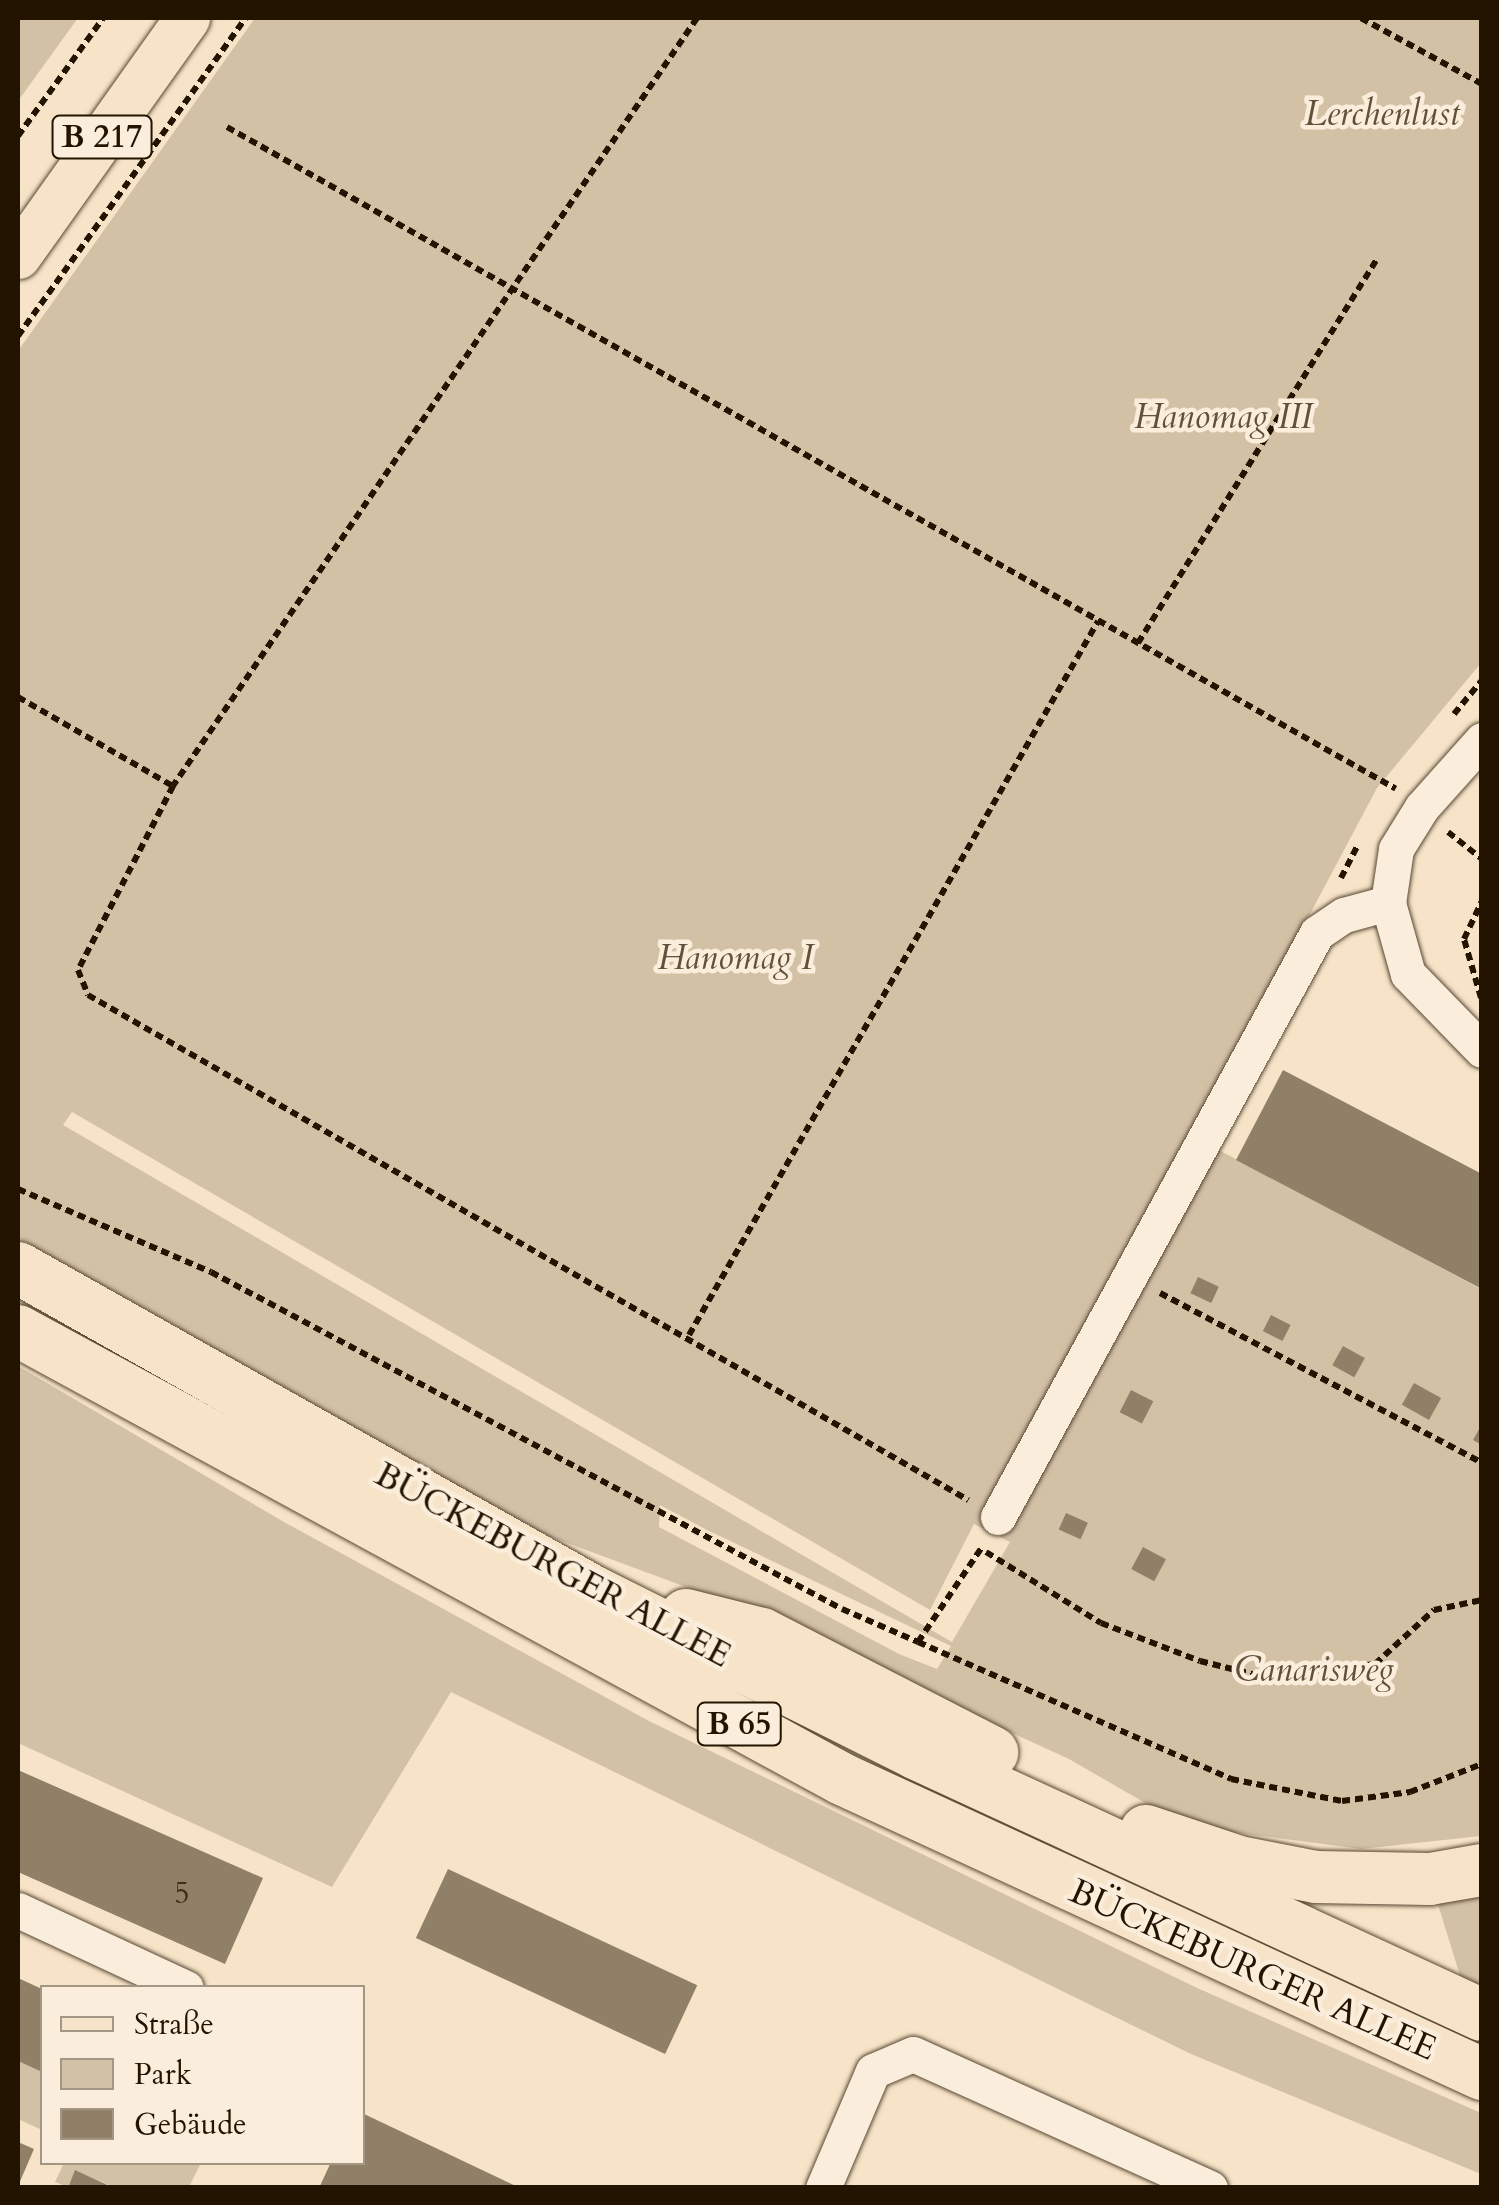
<!DOCTYPE html>
<html>
<head>
<meta charset="utf-8">
<style>
	body { margin:0 }
	#map { position:relative; width:1499px; height:2205px; overflow:hidden; background:#f7e4c8; font-family:Cardo,serif }
	div>[style] { position:absolute }
	[style*='--x'] { left:calc(var(--x)*1px); top:calc(var(--y)*1px); width:calc(var(--w)*1px); rotate:calc(var(--a)*1deg) }
	.green>* { inset:0; background:#d3c1a6 }
	.building>* { inset:0; background:#918068; transform-origin:0 0 }
	.path>* { height:6px; margin-top:-3px; transform-origin:0; background:repeating-linear-gradient(90deg,#231401 0 8px,transparent 0 13px) }
	.roads { filter:drop-shadow(0 0 2px #584833) drop-shadow(0 0 2px #584833) }
	.minor>* { height:35px; margin:-17.5px; padding:0 17.5px; transform-origin:17.5px; border-radius:17.5px; background:#faeddb }
	.major>* { height:45px; margin:-22.5px; padding:0 22.5px; transform-origin:22.5px; border-radius:22.5px; background:#f7e4c8 }
	.highway>* { height:52px; margin:-26px; padding:0 26px; transform-origin:26px; border-radius:26px; background:#f7e4c8 }
	span { translate:-50% -50%; white-space:nowrap; text-align:center; line-height:1.15; -webkit-text-stroke:9px #faeddb; paint-order:stroke }
	.number-label { font-size:30px; color:#3e2f1b }
	.number-label span { -webkit-text-stroke-width:0 }
	.shield-label span { padding:2px 8px; background:#faeddb; border:2px solid; border-radius:8px; -webkit-text-stroke-width:0 }
	.shield-label { font-size:32px; color:#231401; font-weight:700 }
	.park-label { font-size:35px; color:#61513b; font-style:italic }
	.street-label { font-size:35px; color:#231401 }
	.frame { position:absolute; inset:0; border:20px solid #231401; pointer-events:none }
	.legend { position:absolute; left:40px; top:1985px; width:325px; height:180px; box-sizing:border-box; background:#faeddb; border:2px solid #a49684; margin:0; padding:12px 18px; list-style:none; font-size:30px; color:#231401 }
	.legend li { display:flex; align-items:center; gap:20px; height:50px }
	.legend b { width:50px; border:2px solid #a49684 }
</style>
</head>
<body>
<div id="map">
	<div class="green">
		<i style="clip-path:polygon(18px 18px,78px 18px,18px 101px)"></i>
		<i style="clip-path:polygon(evenodd,255px 18px,1481px 18px,1481px 663px,1377px 788px,1192px 1136px,1481px 1289px,1481px 1836px,1361px 1849px,1185px 1826px,1069px 1759px,729px 1603px,508px 1521px,18px 1243px,18px 351px,255px 18px,72px 1112px,930px 1610px,974px 1524px,1010px 1542px,952px 1642px,63px 1125px,72px 1112px,255px 18px,660px 1505px,707px 1530px,951px 1646px,937px 1669px,899px 1654px,659px 1527px,660px 1505px)"></i>
		<i style="clip-path:polygon(18px 1366px,284px 1522px,649px 1721px,1195px 1987px,1481px 2113px,1481px 2174px,1191px 2054px,451px 1692px,332px 1887px,18px 1743px)"></i>
		<i style="clip-path:polygon(1481px 1892px,1481px 1988px,1461px 1979px,1436px 1898px)"></i>
		<i style="clip-path:polygon(18px 2061px,42px 2072px,42px 2130px,18px 2119px)"></i>
		<i style="clip-path:polygon(64px 2163px,201px 2163px,189px 2187px,114px 2187px,76px 2171px,68px 2187px,55px 2182px)"></i>
	</div>
	<div class="building">
		<i style="clip-path:polygon(1283px 1070px,1482px 1174px,1482px 1289px,1236px 1160px)"></i>
		<i style="left:1198px;top:1277px;width:23px;height:18px;rotate:25deg"></i>
		<i style="left:1271px;top:1315px;width:22px;height:18px;rotate:27deg"></i>
		<i style="left:1343px;top:1346px;width:25px;height:22px;rotate:29deg"></i>
		<i style="left:1414px;top:1383px;width:31px;height:25px;rotate:29deg"></i>
		<i style="left:1131px;top:1390px;width:25px;height:25px;rotate:27deg"></i>
		<i style="clip-path:polygon(1482px 1424px,1482px 1445px,1473px 1440px)"></i>
		<i style="left:1066px;top:1513px;width:24px;height:18px;rotate:24deg"></i>
		<i style="left:1143px;top:1547px;width:26px;height:25px;rotate:28deg"></i>
		<i style="clip-path:polygon(18px 1770px,263px 1878px,225px 1964px,18px 1872px)"></i>
		<i style="left:448px;top:1869px;width:275px;height:76px;rotate:25deg"></i>
		<i style="clip-path:polygon(18px 1978px,42px 1989px,42px 2072px,18px 2061px)"></i>
		<i style="clip-path:polygon(362px 2113px,520px 2188px,319px 2188px,331px 2162px,362px 2162px)"></i>
		<i style="clip-path:polygon(18px 2142px,34px 2149px,18px 2186px)"></i>
		<i style="clip-path:polygon(75px 2170px,114px 2188px,68px 2188px)"></i>
	</div>
	<div class="path">
		<i style="--x:697;--y:18;--w:930;--a:124.31"></i>
		<i style="--x:173;--y:786;--w:207;--a:117.3"></i>
		<i style="--x:78;--y:970;--w:27;--a:68"></i>
		<i style="--x:88;--y:995;--w:1015;--a:29.85"></i>
		<i style="--x:1361;--y:18;--w:138;--a:28.6"></i>
		<i style="--x:227;--y:127;--w:1343;--a:29.52"></i>
		<i style="--x:18;--y:136;--w:145;--a:-54.2"></i>
		<i style="--x:18;--y:336;--w:391;--a:-54.4"></i>
		<i style="--x:1138;--y:643;--w:452;--a:-58.1"></i>
		<i style="--x:18;--y:697;--w:179;--a:29.9"></i>
		<i style="--x:1454;--y:714;--w:44;--a:-50.5"></i>
		<i style="--x:1448;--y:832;--w:43;--a:38.5"></i>
		<i style="--x:1341;--y:878;--w:37;--a:-63"></i>
		<i style="--x:1481;--y:998;--w:61;--a:-106.1"></i>
		<i style="--x:1464;--y:939;--w:42;--a:-64.7"></i>
		<i style="--x:18;--y:1189;--w:210;--a:23.3"></i>
		<i style="--x:211;--y:1272;--w:715;--a:28.11"></i>
		<i style="--x:842;--y:1609;--w:83;--a:23.5"></i>
		<i style="--x:918;--y:1642;--w:115;--a:-56"></i>
		<i style="--x:1160;--y:1293;--w:364;--a:27.8"></i>
		<i style="--x:689;--y:1335;--w:823;--a:-60.19"></i>
		<i style="--x:986;--y:1552;--w:135;--a:31.7"></i>
		<i style="--x:1101;--y:1623;--w:106;--a:21"></i>
		<i style="--x:1200;--y:1661;--w:66;--a:14"></i>
		<i style="--x:1264;--y:1677;--w:112;--a:-6.7"></i>
		<i style="--x:1375;--y:1664;--w:80;--a:-42.5"></i>
		<i style="--x:1434;--y:1610;--w:49;--a:-11.8"></i>
		<i style="--x:918;--y:1642;--w:342;--a:23.6"></i>
		<i style="--x:1231;--y:1779;--w:113;--a:11.2"></i>
		<i style="--x:1342;--y:1801;--w:69;--a:-7.5"></i>
		<i style="--x:1410;--y:1792;--w:77;--a:-21.3"></i>
	</div>
	<div class="roads">
		<div class="minor">
			<i style="--x:1482;--y:740;--w:90;--a:131.8"></i>
			<i style="--x:1422;--y:807;--w:49;--a:121.8"></i>
			<i style="--x:1396;--y:849;--w:55;--a:98.4"></i>
			<i style="--x:1388;--y:903;--w:74;--a:74.3"></i>
			<i style="--x:1408;--y:974;--w:106;--a:45.8"></i>
			<i style="--x:998;--y:1517;--w:665;--a:-61.36"></i>
			<i style="--x:1317;--y:933;--w:32;--a:-34"></i>
			<i style="--x:1344;--y:915;--w:46;--a:-15.3"></i>
			<i style="--x:18;--y:1910;--w:185;--a:24.9"></i>
			<i style="--x:823;--y:2188;--w:127;--a:-66.9"></i>
			<i style="--x:873;--y:2071;--w:43;--a:-23"></i>
			<i style="--x:913;--y:2054;--w:326;--a:24.3"></i>
		</div>
		<div class="major">
			<i style="--x:18;--y:256;--w:292;--a:-54.6"></i>
		</div>
		<div class="highway">
			<i style="--x:18;--y:1268;--w:659;--a:29.37"></i>
			<i style="--x:592;--y:1591;--w:364;--a:26.6"></i>
			<i style="--x:917;--y:1754;--w:622;--a:24.79"></i>
			<i style="--x:18;--y:1331;--w:938;--a:28.53"></i>
			<i style="--x:842;--y:1779;--w:705;--a:24.75"></i>
			<i style="--x:686;--y:1615;--w:78;--a:14"></i>
			<i style="--x:762;--y:1634;--w:259;--a:27.2"></i>
			<i style="--x:1146;--y:1831;--w:98;--a:18.4"></i>
			<i style="--x:1239;--y:1862;--w:78;--a:11"></i>
			<i style="--x:1316;--y:1877;--w:114;--a:1"></i>
			<i style="--x:1430;--y:1879;--w:53;--a:-9.8"></i>
		</div>
	</div>
	<div class="number-label">
		<span style="left:182px;top:1894px">5</span>
	</div>
	<div class="shield-label">
		<span style="left:102px;top:137px">B 217</span>
		<span style="left:739px;top:1724px">B 65</span>
	</div>
	<div class="park-label">
		<span style="left:1382px;top:114px">Lerchenlust</span>
		<span style="left:1223px;top:417px">Hanomag III</span>
		<span style="left:735px;top:958px">Hanomag I</span>
		<span style="left:1314px;top:1670px">Canarisweg</span>
	</div>
	<div class="street-label">
		<span style="left:553px;top:1565px;rotate:28deg">BÜCKEBURGER ALLEE</span>
		<span style="left:1253px;top:1970px;rotate:24deg">BÜCKEBURGER ALLEE</span>
	</div>
	<div class="frame"></div>
	<ul class="legend">
	<li><b style="height:12px;background:#f7e4c8"></b>Straße</li>
	<li><b style="height:28px;background:#d3c1a6"></b>Park</li>
	<li><b style="height:28px;background:#918068"></b>Gebäude</li>
	</ul>
</div>
</body>
</html>
